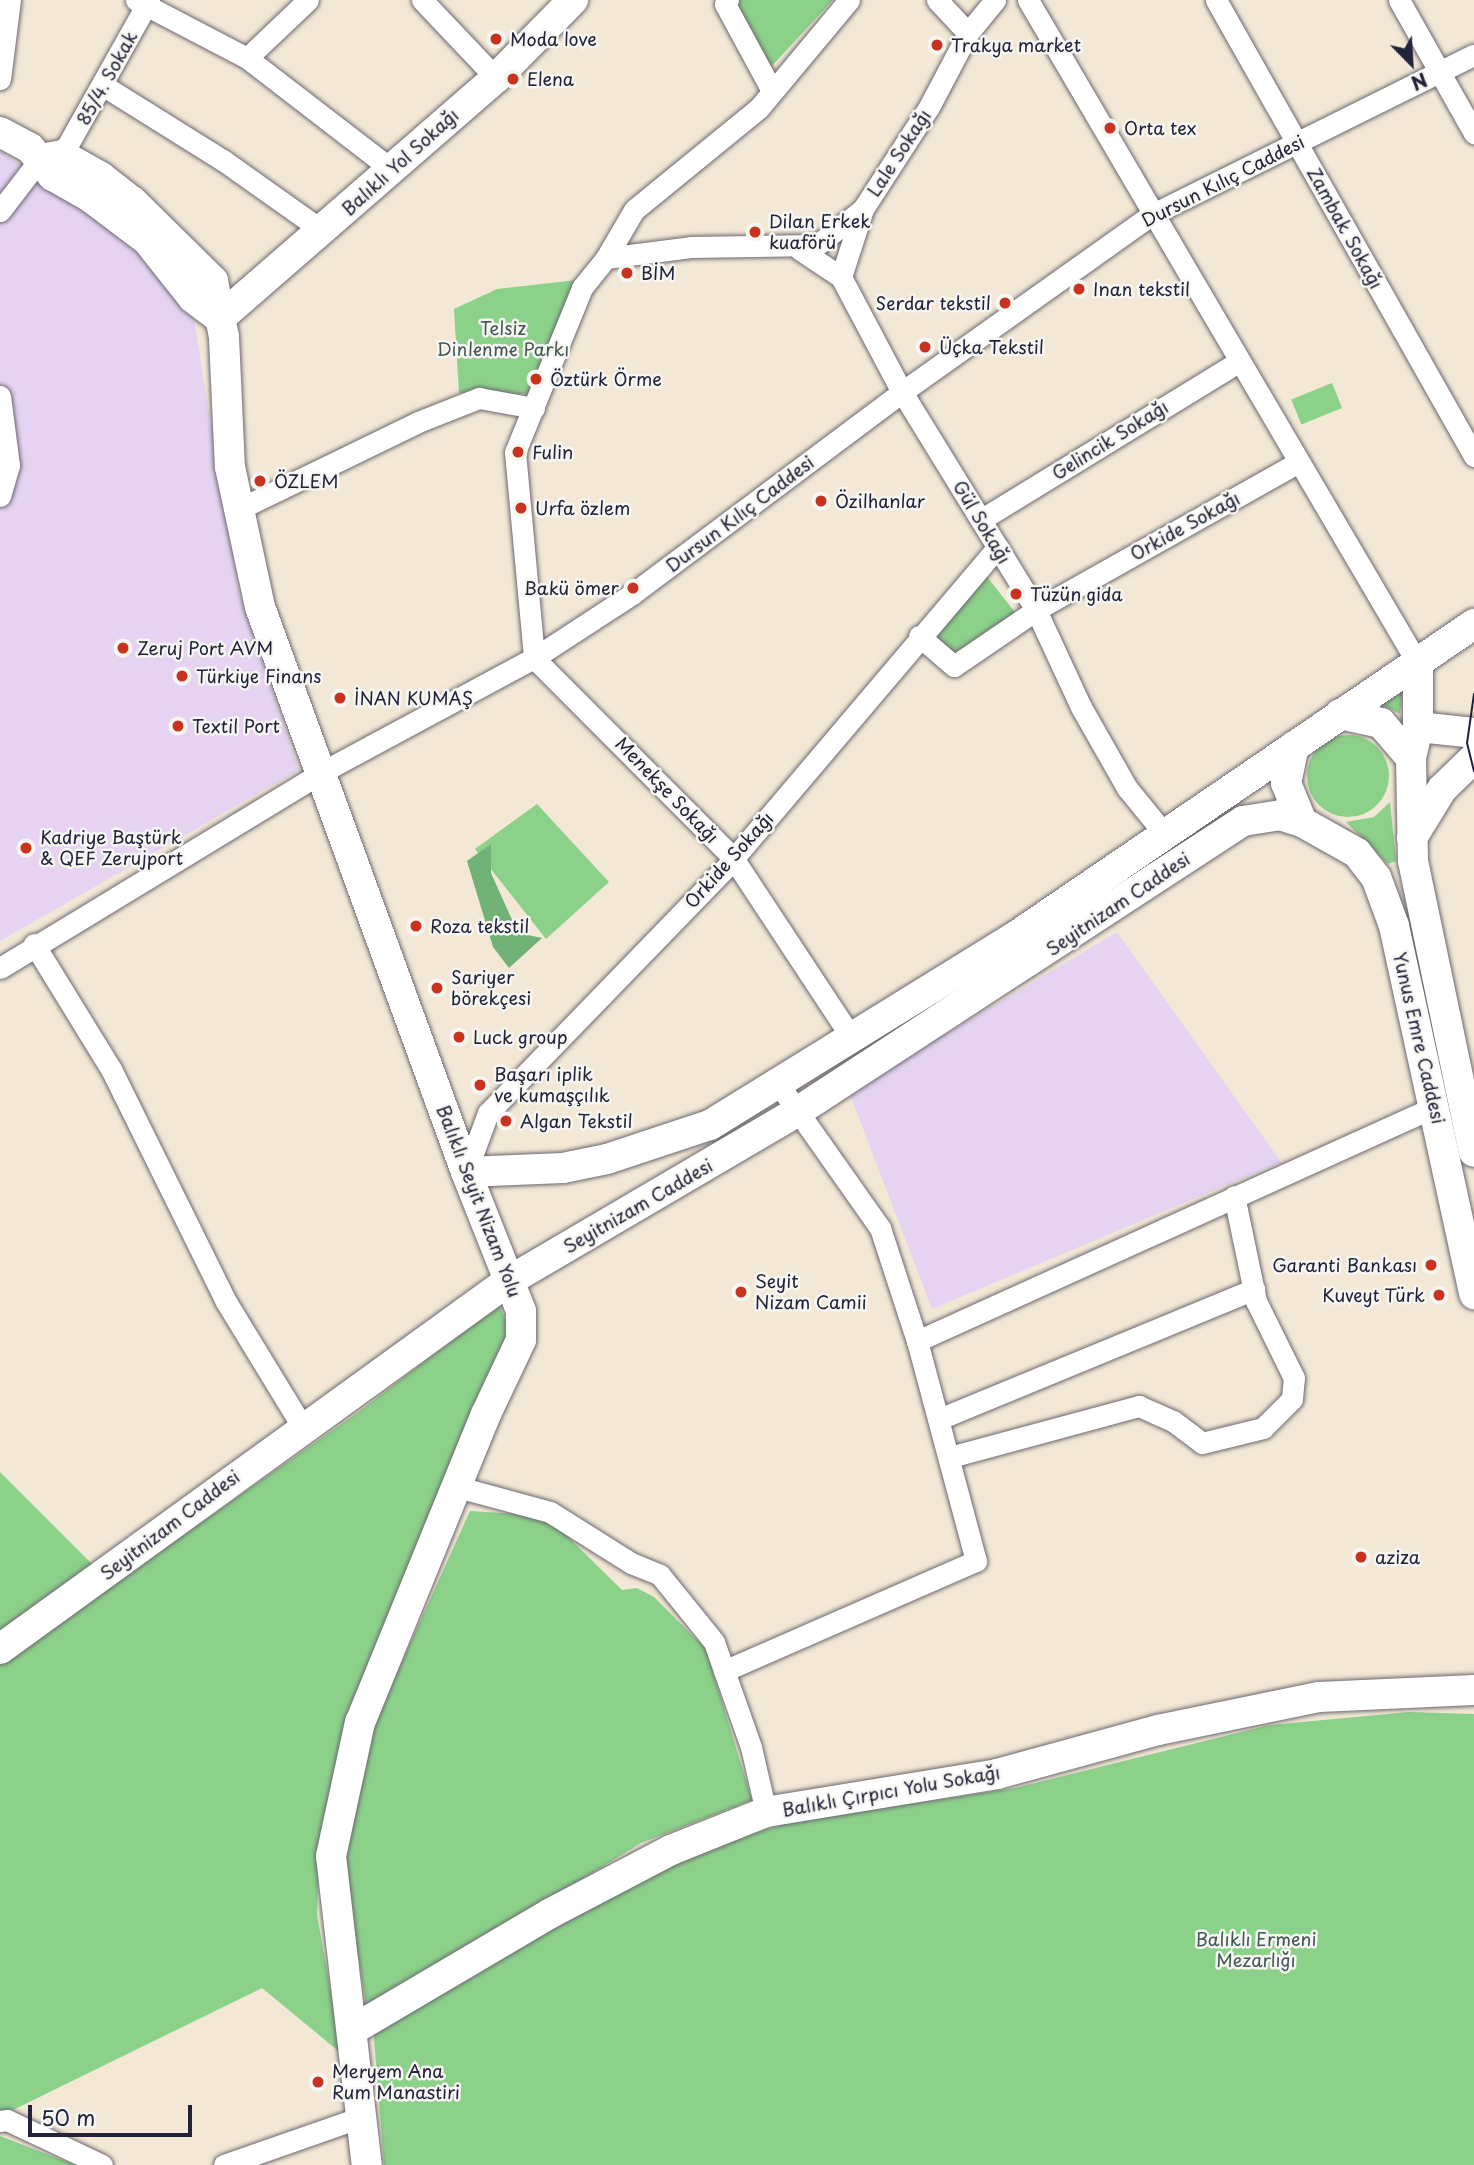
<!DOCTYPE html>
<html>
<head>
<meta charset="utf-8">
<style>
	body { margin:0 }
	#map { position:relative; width:1474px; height:2165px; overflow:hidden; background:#f3e8d5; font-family:"Playpen Sans",sans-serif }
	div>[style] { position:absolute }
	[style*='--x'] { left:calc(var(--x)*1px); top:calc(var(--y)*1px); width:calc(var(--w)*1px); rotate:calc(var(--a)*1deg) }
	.built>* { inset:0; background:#e5d3f1 }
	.green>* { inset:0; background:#8cd18a; transform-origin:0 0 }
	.round { border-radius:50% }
	.forest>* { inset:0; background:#71b376 }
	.roads { filter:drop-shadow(0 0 2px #6b6771) drop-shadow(0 0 2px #6b6771) }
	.street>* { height:21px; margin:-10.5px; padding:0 10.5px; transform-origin:10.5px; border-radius:10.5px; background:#fff }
	.secondary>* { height:30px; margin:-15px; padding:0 15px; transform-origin:15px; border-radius:15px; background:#fff }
	.tram>* { height:2px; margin:-1px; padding:0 1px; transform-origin:1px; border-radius:1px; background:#22223b }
	.dots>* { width:19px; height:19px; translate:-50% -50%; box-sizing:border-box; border:4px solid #f6f6f2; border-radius:50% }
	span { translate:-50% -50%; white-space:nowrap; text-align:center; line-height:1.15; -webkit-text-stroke:5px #f6f6f2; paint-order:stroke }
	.poi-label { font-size:18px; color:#22223b }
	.left { translate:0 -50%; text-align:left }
	.right { translate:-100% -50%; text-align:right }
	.street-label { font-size:18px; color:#22223b }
	.park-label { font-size:18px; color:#425753 }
	.north { position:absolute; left:1376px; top:28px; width:70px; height:70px; -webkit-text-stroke:5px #f6f6f2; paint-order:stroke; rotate:156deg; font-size:19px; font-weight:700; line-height:28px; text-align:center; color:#22223b }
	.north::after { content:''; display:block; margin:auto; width:24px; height:32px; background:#22223b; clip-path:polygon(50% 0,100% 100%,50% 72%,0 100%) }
	.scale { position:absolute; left:28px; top:2105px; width:164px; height:32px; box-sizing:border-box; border:4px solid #22223b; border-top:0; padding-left:9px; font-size:21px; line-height:24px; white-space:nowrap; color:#22223b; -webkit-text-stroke:5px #f6f6f2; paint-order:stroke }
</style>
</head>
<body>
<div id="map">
	<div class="built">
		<i style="clip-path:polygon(0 151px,125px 231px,193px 314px,239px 594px,299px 770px,0 941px)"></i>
		<i style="clip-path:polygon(1117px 932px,1281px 1162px,932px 1309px,849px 1092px)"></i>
	</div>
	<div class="green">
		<i style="clip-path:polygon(736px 0,833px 0,770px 68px,734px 3px)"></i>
		<i style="clip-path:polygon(577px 280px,534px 394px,459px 393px,454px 309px,497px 289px)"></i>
		<i style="left:1332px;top:383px;width:27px;height:44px;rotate:68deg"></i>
		<i style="clip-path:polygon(985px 574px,1017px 615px,958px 656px,932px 635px)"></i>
		<i style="clip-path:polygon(1403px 685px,1400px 714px,1377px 702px)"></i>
		<i class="round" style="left:1307px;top:735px;width:82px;height:82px"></i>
		<i style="clip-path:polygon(1390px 802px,1396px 861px,1388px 864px,1346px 822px,1374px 817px)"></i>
		<i style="clip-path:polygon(537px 804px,609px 882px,546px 939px,475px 849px)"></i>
		<i style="clip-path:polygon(499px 1305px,506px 1321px,505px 1347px,319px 1851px,317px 1915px,342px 2054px,262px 1988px,13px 2110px,0 2111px,0 1664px,357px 1413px)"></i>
		<i style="clip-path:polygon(0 1472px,93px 1565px,0 1633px)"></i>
		<i style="clip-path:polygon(470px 1511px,547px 1516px,622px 1590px,637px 1588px,654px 1597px,706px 1649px,752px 1800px,641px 1843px,367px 2011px,342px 1854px,372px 1728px)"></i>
		<i style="clip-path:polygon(1409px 1712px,1474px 1714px,1474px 2165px,384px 2165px,373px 2026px,562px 1911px,699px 1850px,791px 1822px,1015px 1788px,1269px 1725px)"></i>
		<i style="clip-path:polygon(0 2136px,75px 2165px,0 2165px)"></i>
	</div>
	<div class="forest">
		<i style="clip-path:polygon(491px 844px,491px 873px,518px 933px,542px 938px,509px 968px,493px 947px,467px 861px)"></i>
	</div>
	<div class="roads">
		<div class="street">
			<i style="--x:136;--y:0;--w:125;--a:27.6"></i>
			<i style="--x:247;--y:58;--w:180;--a:37.6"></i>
			<i style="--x:422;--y:0;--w:108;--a:46.5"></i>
			<i style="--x:728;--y:0;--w:5;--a:127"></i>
			<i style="--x:725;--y:4;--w:99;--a:61.6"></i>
			<i style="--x:849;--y:0;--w:141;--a:129.8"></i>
			<i style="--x:759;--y:108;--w:161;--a:140.8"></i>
			<i style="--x:634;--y:210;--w:56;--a:120.3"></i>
			<i style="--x:606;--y:258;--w:38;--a:129"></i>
			<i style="--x:582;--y:288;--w:177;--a:112.2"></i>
			<i style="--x:515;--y:452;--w:207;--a:84.7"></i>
			<i style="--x:534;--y:658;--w:282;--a:45.1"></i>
			<i style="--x:733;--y:858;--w:218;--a:56.6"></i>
			<i style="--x:937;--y:0;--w:45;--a:46.8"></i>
			<i style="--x:1028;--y:0;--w:770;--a:59.57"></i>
			<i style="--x:1216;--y:0;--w:524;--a:60.5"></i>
			<i style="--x:1399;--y:0;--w:153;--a:60.6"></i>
			<i style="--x:247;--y:58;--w:84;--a:-43.6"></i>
			<i style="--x:0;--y:79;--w:80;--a:-82.8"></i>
			<i style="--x:104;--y:86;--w:142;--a:32"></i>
			<i style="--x:224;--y:161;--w:121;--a:35.3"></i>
			<i style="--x:62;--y:155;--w:178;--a:-60.7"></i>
			<i style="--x:0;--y:211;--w:66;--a:-52.4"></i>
			<i style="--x:799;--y:249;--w:50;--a:33.7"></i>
			<i style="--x:841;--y:277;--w:130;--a:62.1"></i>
			<i style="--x:902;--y:392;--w:256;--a:58.4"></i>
			<i style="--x:1036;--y:610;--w:107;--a:65.1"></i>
			<i style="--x:1081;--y:707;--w:93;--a:60.4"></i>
			<i style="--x:1127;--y:788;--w:63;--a:50.8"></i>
			<i style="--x:606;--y:258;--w:87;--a:-7.3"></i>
			<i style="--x:692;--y:247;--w:125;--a:-0.9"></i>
			<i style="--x:817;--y:245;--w:58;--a:-38"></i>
			<i style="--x:841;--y:277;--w:71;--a:-72.1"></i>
			<i style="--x:863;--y:209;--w:121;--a:-57.1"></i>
			<i style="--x:929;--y:107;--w:84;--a:-62.2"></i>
			<i style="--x:968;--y:33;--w:43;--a:-50.7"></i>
			<i style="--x:0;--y:396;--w:70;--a:82.6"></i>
			<i style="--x:9;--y:465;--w:32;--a:106"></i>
			<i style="--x:237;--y:510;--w:201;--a:-25.9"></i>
			<i style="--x:418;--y:422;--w:66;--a:-21.5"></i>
			<i style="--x:479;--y:398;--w:56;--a:10.3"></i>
			<i style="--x:982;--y:519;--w:300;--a:-31.5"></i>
			<i style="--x:919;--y:636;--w:46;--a:40.6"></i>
			<i style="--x:954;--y:666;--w:99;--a:-34.3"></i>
			<i style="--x:1036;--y:610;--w:300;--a:-29.4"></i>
			<i style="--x:34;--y:944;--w:147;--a:58.4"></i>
			<i style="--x:111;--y:1069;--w:258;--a:63.7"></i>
			<i style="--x:225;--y:1300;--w:150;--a:58.6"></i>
			<i style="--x:0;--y:968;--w:377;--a:-31.3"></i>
			<i style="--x:322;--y:772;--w:241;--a:-28.3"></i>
			<i style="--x:534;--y:658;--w:117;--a:-33.1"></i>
			<i style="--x:632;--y:594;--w:337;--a:-36.8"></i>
			<i style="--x:902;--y:392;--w:305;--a:-35.4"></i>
			<i style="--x:1151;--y:215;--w:360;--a:-26.4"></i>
			<i style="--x:466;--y:1172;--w:63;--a:-69.6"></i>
			<i style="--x:488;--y:1113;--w:345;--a:-45.9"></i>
			<i style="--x:728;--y:865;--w:417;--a:-49.7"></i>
			<i style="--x:917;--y:1341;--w:567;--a:-24.35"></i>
			<i style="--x:939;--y:1419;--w:341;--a:-22.4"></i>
			<i style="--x:950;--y:1457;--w:196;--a:-15.1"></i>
			<i style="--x:1139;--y:1406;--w:37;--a:24"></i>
			<i style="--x:1173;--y:1421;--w:36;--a:37"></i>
			<i style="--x:1202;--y:1443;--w:63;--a:-13.8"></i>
			<i style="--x:1263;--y:1428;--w:41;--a:-45"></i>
			<i style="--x:1292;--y:1399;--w:21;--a:-85"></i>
			<i style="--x:1294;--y:1378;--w:86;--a:-116.3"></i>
			<i style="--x:1256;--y:1301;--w:107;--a:-101.8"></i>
			<i style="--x:458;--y:1487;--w:95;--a:15.2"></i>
			<i style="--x:550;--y:1512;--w:96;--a:32.2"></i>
			<i style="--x:631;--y:1563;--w:31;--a:22"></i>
			<i style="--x:660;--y:1575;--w:86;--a:51.1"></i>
			<i style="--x:714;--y:1642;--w:111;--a:70.6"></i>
			<i style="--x:751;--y:1747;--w:67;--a:77"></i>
			<i style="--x:724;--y:1671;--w:275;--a:-23.6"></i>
			<i style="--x:976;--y:1561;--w:228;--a:-105"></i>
			<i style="--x:917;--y:1341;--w:119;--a:-108.1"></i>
			<i style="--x:880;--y:1228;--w:175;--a:-125.2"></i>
			<i style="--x:0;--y:2121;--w:7;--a:-8"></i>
			<i style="--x:7;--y:2120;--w:105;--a:25.3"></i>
			<i style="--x:224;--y:2165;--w:148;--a:-19.3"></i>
		</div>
		<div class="secondary">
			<i style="--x:0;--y:132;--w:34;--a:28"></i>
			<i style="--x:30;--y:148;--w:36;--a:51"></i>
			<i style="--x:53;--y:176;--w:43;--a:29.6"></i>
			<i style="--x:90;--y:197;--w:71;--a:37"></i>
			<i style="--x:147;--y:240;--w:74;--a:51.6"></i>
			<i style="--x:193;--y:298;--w:34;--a:37"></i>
			<i style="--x:40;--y:159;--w:22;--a:-10"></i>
			<i style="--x:62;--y:155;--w:45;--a:29.4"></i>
			<i style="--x:101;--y:177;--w:39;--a:38"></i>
			<i style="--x:132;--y:201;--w:114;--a:44.6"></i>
			<i style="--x:213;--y:281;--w:57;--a:78.9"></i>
			<i style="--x:224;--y:337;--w:130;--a:87.4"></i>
			<i style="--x:230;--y:467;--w:143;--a:77.9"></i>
			<i style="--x:260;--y:607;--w:601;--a:69.97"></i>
			<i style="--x:466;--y:1172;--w:149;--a:68.4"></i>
			<i style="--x:521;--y:1311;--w:29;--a:90"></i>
			<i style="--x:521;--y:1340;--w:82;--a:115.3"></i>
			<i style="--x:486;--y:1414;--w:333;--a:112.2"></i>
			<i style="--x:360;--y:1722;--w:137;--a:102.2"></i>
			<i style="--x:331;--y:1856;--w:311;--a:83.4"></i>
			<i style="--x:220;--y:318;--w:366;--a:-41"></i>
			<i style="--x:496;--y:78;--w:110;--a:-45.4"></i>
			<i style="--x:1340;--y:714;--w:42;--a:12.4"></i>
			<i style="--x:1381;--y:723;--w:46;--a:49.4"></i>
			<i style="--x:1411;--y:758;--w:103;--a:88.9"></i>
			<i style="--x:1413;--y:861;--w:297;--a:78.2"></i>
			<i style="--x:1418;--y:727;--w:56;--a:6.1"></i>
			<i style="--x:1294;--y:746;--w:38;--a:102"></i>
			<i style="--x:1286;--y:783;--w:42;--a:67.7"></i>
			<i style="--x:1411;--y:758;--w:32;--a:-77"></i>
			<i style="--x:1418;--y:727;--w:63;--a:-90"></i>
			<i style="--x:1412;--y:838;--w:57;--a:-58.5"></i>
			<i style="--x:1442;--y:789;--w:45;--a:-44.1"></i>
			<i style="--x:466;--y:1172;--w:97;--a:-2.4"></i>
			<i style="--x:563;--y:1168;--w:45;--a:-11.6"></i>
			<i style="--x:607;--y:1159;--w:108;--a:-18.3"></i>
			<i style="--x:710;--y:1125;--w:356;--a:-31.7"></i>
			<i style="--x:1013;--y:938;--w:558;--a:-34.26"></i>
			<i style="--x:0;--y:1649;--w:626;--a:-35.9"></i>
			<i style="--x:507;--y:1282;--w:340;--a:-30.4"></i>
			<i style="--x:800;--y:1110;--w:529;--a:-33.12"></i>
			<i style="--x:1243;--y:821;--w:37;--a:-9"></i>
			<i style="--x:1280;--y:815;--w:23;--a:18"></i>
			<i style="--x:1302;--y:822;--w:63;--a:29.4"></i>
			<i style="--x:1357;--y:853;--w:31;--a:52"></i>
			<i style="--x:1376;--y:877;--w:52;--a:69.8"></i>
			<i style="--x:1394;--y:926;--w:377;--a:77.7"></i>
			<i style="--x:354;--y:2029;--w:226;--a:-30.5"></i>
			<i style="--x:549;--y:1914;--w:138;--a:-27.7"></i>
			<i style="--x:671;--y:1850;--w:102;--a:-21.8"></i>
			<i style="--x:766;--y:1812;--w:234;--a:-9.3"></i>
			<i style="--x:997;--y:1774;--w:167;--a:-15.3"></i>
			<i style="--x:1158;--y:1730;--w:164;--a:-11.6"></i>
			<i style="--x:1319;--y:1697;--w:155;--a:-2.6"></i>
		</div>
	</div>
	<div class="tram">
		<i style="--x:1474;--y:694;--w:49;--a:98.1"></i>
		<i style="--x:1467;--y:743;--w:29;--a:76"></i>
	</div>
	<div class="dots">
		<i style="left:496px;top:39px;background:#c8321e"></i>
		<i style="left:937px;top:45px;background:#c8321e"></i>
		<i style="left:513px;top:79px;background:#c8321e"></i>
		<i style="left:1110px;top:128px;background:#c8321e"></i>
		<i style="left:755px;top:232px;background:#c8321e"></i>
		<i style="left:627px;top:273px;background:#c8321e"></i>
		<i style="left:1079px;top:289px;background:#c8321e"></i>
		<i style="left:1005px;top:303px;background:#c8321e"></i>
		<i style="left:925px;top:347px;background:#c8321e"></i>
		<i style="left:536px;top:379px;background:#c8321e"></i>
		<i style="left:518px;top:452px;background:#c8321e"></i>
		<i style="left:260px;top:481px;background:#c8321e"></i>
		<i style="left:821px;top:501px;background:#c8321e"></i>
		<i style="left:521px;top:508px;background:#c8321e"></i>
		<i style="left:633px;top:588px;background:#c8321e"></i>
		<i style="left:1016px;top:594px;background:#c8321e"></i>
		<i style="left:123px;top:648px;background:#c8321e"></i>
		<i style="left:182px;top:676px;background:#c8321e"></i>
		<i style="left:340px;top:698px;background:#c8321e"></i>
		<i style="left:178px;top:726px;background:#c8321e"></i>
		<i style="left:26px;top:848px;background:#c8321e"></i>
		<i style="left:416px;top:926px;background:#c8321e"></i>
		<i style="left:437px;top:988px;background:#c8321e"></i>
		<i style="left:459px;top:1037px;background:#c8321e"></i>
		<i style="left:480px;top:1085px;background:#c8321e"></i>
		<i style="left:506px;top:1121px;background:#c8321e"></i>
		<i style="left:1431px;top:1265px;background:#c8321e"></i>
		<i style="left:741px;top:1292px;background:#c8321e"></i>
		<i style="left:1439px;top:1295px;background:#c8321e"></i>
		<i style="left:1361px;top:1557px;background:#c8321e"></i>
		<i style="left:318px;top:2082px;background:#c8321e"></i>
	</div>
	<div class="poi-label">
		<span class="left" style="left:510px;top:39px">Moda love</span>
		<span class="left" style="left:951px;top:45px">Trakya market</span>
		<span class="left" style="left:527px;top:79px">Elena</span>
		<span class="left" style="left:1124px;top:128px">Orta tex</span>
		<span class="left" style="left:769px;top:232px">Dilan Erkek<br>kuaförü</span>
		<span class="left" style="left:641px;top:273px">BİM</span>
		<span class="left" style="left:1093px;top:289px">Inan tekstil</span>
		<span class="right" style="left:991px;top:303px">Serdar tekstil</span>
		<span class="left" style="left:939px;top:347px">Üçka Tekstil</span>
		<span class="left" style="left:550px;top:379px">Öztürk Örme</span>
		<span class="left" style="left:532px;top:452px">Fulin</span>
		<span class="left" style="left:274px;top:481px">ÖZLEM</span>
		<span class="left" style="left:835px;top:501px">Özilhanlar</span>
		<span class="left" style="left:535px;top:508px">Urfa özlem</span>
		<span class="right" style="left:619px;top:588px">Bakü ömer</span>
		<span class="left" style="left:1030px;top:594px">Tüzün gida</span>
		<span class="left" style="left:137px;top:648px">Zeruj Port AVM</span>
		<span class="left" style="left:196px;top:676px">Türkiye Finans</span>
		<span class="left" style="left:354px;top:698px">İNAN KUMAŞ</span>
		<span class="left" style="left:192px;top:726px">Textil Port</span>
		<span class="left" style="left:40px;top:848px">Kadriye Baştürk<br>&amp; QEF Zerujport</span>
		<span class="left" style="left:430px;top:926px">Roza tekstil</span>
		<span class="left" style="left:451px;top:988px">Sariyer<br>börekçesi</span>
		<span class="left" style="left:473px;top:1037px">Luck group</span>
		<span class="left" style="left:494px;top:1085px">Başarı iplik<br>ve kumaşçılık</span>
		<span class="left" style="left:520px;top:1121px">Algan Tekstil</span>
		<span class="right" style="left:1417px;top:1265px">Garanti Bankası</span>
		<span class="left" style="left:755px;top:1292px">Seyit<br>Nizam Camii</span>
		<span class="right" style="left:1425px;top:1295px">Kuveyt Türk</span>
		<span class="left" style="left:1375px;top:1557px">aziza</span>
		<span class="left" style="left:332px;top:2082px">Meryem Ana<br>Rum Manastiri</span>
	</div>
	<div class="street-label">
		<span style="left:107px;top:78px;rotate:-61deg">85/4. Sokak</span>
		<span style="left:899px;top:153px;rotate:-57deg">Lale Sokağı</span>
		<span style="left:400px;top:162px;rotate:-42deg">Balıklı Yol Sokağı</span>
		<span style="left:1223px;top:181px;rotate:-27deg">Dursun Kılıç Caddesi</span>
		<span style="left:1345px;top:228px;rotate:61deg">Zambak Sokağı</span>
		<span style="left:1110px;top:440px;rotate:-32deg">Gelincik Sokağı</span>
		<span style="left:740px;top:514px;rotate:-37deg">Dursun Kılıç Caddesi</span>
		<span style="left:982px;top:522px;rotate:59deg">Gül Sokağı</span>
		<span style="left:1185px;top:526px;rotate:-29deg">Orkide Sokağı</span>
		<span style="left:667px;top:790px;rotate:46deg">Menekşe Sokağı</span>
		<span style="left:729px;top:860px;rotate:-48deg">Orkide Sokağı</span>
		<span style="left:1118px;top:904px;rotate:-34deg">Seyitnizam Caddesi</span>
		<span style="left:1419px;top:1038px;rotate:77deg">Yunus Emre Caddesi</span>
		<span style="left:479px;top:1201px;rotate:69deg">Balıklı Seyit Nizam Yolu</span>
		<span style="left:638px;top:1206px;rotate:-30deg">Seyitnizam Caddesi</span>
		<span style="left:170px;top:1525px;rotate:-37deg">Seyitnizam Caddesi</span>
		<span style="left:891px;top:1791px;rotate:-10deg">Balıklı Çırpıcı Yolu Sokağı</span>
	</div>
	<div class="park-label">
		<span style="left:503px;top:339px">Telsiz<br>Dinlenme Parkı</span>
		<span style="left:1256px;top:1950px">Balıklı Ermeni<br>Mezarlığı</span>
	</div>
	<div class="north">N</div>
	<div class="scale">50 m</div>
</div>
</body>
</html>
